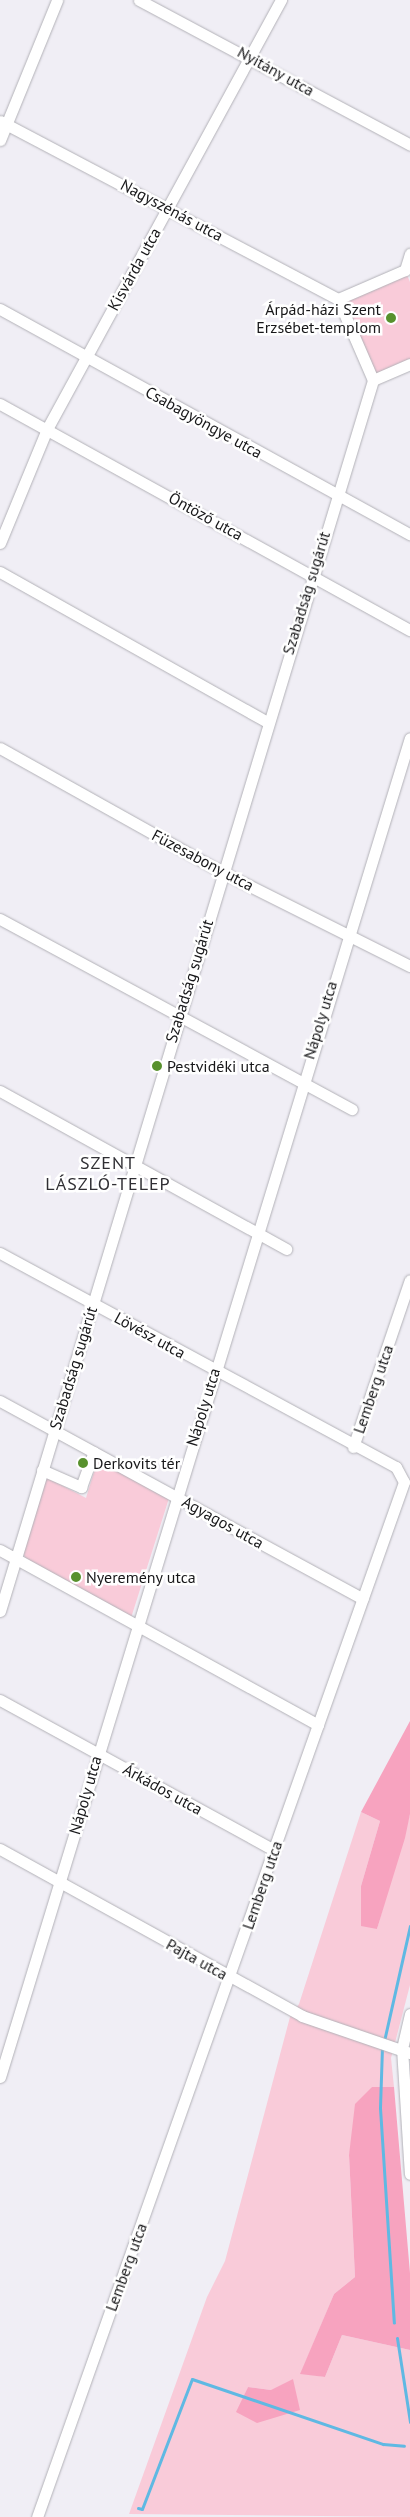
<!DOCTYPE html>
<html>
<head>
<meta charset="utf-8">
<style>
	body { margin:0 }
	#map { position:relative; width:410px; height:2517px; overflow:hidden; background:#f0eef5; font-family:"PT Sans",sans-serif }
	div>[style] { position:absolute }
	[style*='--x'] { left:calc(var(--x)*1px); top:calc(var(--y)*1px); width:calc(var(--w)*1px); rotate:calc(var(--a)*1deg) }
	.green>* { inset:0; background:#f9cbd9 }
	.forest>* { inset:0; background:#f7a3bf }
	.stream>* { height:3px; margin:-1.5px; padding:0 1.5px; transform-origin:1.5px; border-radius:1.5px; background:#5fb9e3 }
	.roads { filter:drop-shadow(0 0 1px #b2b1b7) drop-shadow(0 0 1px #b2b1b7) }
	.minor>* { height:11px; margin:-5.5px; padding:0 5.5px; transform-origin:5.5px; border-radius:5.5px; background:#fff }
	.dots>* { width:14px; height:14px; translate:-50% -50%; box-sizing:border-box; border:2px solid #fff; border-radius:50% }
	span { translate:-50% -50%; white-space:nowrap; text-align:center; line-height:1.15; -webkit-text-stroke:5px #fff; paint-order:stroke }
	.street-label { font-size:16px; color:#171719 }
	.poi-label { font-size:16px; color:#171719 }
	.right { translate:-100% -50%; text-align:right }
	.left { translate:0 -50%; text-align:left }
	.neighbourhood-label { font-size:18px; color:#2f2e33; letter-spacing:1px }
</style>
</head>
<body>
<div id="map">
	<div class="green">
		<i style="clip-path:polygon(405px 270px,410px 282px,410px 364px,373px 380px,338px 299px)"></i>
		<i style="clip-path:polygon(98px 1459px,170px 1495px,131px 1618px,26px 1560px,22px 1550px,46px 1477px,86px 1498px)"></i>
		<i style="clip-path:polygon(evenodd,361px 1812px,380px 1821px,361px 1886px,377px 1929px,410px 1814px,410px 1985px,391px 2058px,394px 2087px,372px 2087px,349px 2155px,355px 2277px,334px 2294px,301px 2373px,325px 2377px,342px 2335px,410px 2350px,410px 2517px,129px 2514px,207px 2297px,225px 2261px,290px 2017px,299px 2004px,361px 1812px,248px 2387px,271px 2390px,237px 2412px,248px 2387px)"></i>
	</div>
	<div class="forest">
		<i style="clip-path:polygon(410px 1721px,410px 1814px,405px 1838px,377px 1929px,361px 1926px,361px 1886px,380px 1821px,361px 1812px)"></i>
		<i style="clip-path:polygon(372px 2087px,394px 2087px,410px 2273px,410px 2350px,342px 2335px,325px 2377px,300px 2374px,334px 2294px,355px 2277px,349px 2155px,355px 2104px)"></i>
		<i style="clip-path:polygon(293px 2379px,300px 2410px,257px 2423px,236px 2412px,248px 2387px,271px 2390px)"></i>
	</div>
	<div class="stream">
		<i style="--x:384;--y:2041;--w:118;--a:-77.3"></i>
		<i style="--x:382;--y:2047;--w:61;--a:91.9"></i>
		<i style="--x:380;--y:2108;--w:215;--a:86.3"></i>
		<i style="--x:397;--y:2338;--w:85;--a:81.2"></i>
		<i style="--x:138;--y:2508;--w:4;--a:14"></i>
		<i style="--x:142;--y:2509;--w:139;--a:-69"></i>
		<i style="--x:192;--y:2379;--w:202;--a:18.8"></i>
		<i style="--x:383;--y:2444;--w:21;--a:5"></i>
	</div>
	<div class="roads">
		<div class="minor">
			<i style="--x:139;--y:0;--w:307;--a:28.1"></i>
			<i style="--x:0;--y:121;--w:382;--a:27.8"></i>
			<i style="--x:0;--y:140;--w:151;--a:-67.8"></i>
			<i style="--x:405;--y:270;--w:17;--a:-73"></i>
			<i style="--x:0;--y:309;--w:468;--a:28.8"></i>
			<i style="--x:373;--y:380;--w:88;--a:-113.4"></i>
			<i style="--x:338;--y:299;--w:73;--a:-23.4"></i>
			<i style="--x:373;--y:380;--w:40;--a:-23.4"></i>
			<i style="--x:0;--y:404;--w:468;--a:28.9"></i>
			<i style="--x:0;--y:543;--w:123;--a:-67.6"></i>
			<i style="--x:47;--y:429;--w:489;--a:-61.4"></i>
			<i style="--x:0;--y:572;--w:306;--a:29.3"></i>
			<i style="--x:0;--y:748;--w:254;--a:29.2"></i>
			<i style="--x:222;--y:872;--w:210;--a:26.6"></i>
			<i style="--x:0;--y:919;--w:400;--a:28.4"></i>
			<i style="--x:0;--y:1091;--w:327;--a:28.9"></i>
			<i style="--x:0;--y:1253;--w:450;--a:28.4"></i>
			<i style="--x:396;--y:1467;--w:17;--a:62"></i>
			<i style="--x:404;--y:1482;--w:1098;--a:109.52"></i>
			<i style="--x:0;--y:1401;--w:413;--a:28.6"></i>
			<i style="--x:353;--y:1447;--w:176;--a:-71.2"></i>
			<i style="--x:42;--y:1470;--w:43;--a:23.6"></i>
			<i style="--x:81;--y:1487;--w:37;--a:-70"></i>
			<i style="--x:0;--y:1550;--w:363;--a:28.8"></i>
			<i style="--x:0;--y:1611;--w:1286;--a:-73.14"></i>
			<i style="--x:0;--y:1700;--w:312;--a:28.7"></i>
			<i style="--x:0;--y:1849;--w:345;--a:28.9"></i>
			<i style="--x:302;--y:2016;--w:114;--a:18.9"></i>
			<i style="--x:410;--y:2014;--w:35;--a:103"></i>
			<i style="--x:402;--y:2048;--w:126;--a:86.4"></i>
			<i style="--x:0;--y:2077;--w:1400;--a:-72.98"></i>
		</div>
	</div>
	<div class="dots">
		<i style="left:391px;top:318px;background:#58912d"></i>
		<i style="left:157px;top:1066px;background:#58912d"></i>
		<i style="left:83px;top:1463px;background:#58912d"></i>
		<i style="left:76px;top:1577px;background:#58912d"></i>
	</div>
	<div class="street-label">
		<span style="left:276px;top:71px;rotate:29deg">Nyitány utca</span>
		<span style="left:172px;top:210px;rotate:28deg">Nagyszénás utca</span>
		<span style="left:134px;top:269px;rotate:-61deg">Kisvárda utca</span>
		<span style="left:204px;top:422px;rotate:29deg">Csabagyöngye utca</span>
		<span style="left:206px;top:516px;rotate:29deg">Öntöző utca</span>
		<span style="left:306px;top:593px;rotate:-73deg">Szabadság sugárút</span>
		<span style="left:203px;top:860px;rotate:28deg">Füzesabony utca</span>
		<span style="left:189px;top:981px;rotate:-73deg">Szabadság sugárút</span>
		<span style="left:320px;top:1020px;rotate:-73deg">Nápoly utca</span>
		<span style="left:150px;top:1335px;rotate:29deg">Lövész utca</span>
		<span style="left:73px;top:1368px;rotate:-73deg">Szabadság sugárút</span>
		<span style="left:373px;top:1389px;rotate:-71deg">Lemberg utca</span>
		<span style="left:203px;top:1407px;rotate:-73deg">Nápoly utca</span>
		<span style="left:223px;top:1522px;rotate:29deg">Agyagos utca</span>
		<span style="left:163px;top:1789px;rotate:29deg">Árkádos utca</span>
		<span style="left:85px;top:1795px;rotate:-74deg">Nápoly utca</span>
		<span style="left:262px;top:1885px;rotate:-71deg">Lemberg utca</span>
		<span style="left:197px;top:1959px;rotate:29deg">Pajta utca</span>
		<span style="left:126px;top:2267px;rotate:-70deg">Lemberg utca</span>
	</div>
	<div class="poi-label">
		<span class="right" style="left:381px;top:318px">Árpád-házi Szent<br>Erzsébet-templom</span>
		<span class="left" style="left:167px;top:1066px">Pestvidéki utca</span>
		<span class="left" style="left:93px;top:1463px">Derkovits tér</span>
		<span class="left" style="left:86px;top:1577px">Nyeremény utca</span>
	</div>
	<div class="neighbourhood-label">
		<span style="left:108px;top:1174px">SZENT<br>LÁSZLÓ-TELEP</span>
	</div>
</div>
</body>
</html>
